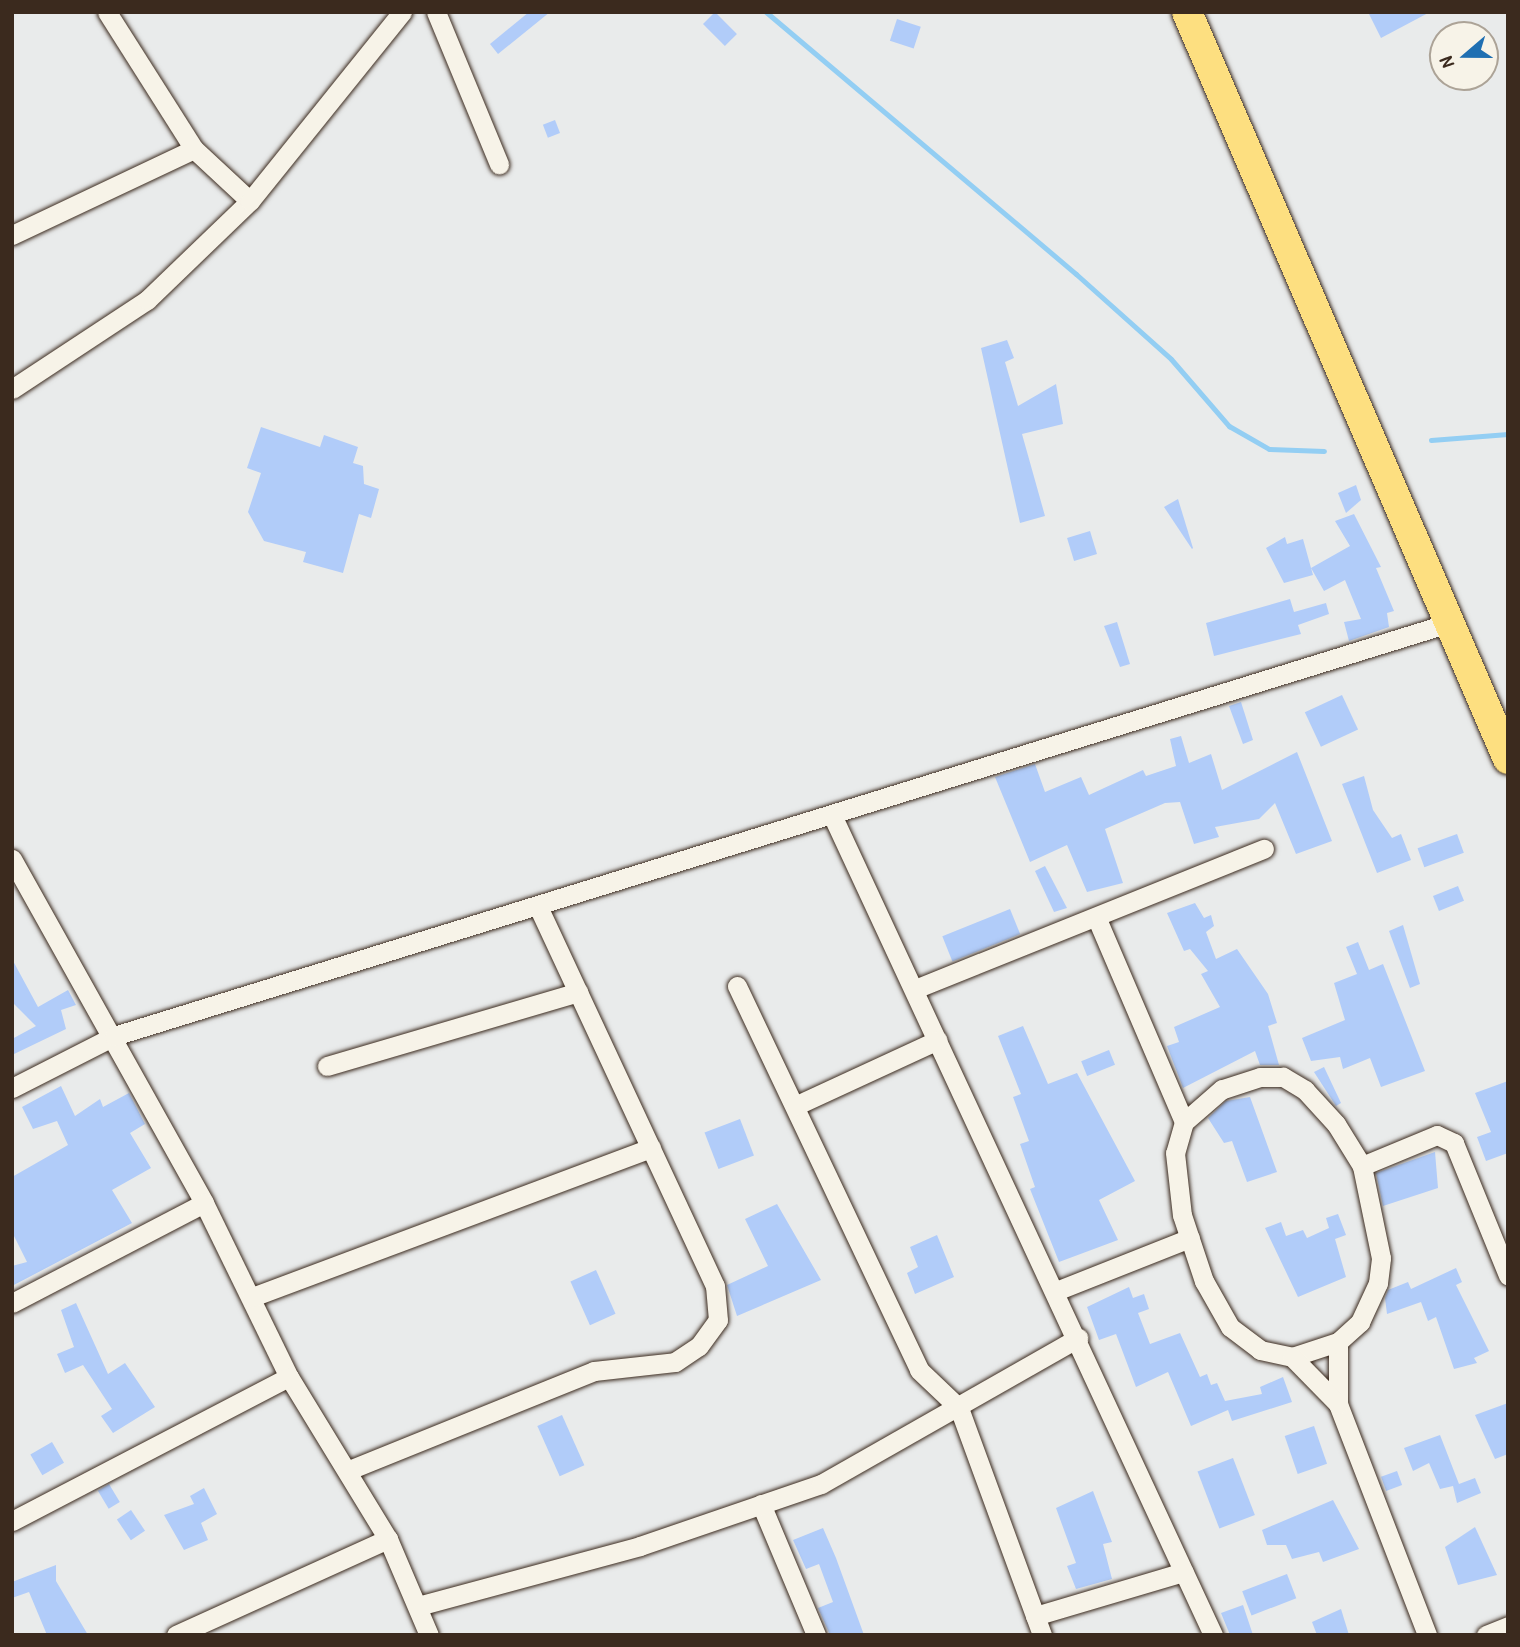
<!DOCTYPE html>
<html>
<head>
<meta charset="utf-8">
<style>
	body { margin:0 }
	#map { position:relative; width:1520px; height:1647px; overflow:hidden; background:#e9ebeb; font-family:"Patrick Hand",sans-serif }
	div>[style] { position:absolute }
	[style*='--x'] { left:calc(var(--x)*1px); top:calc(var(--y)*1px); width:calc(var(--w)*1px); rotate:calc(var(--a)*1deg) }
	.stream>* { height:5px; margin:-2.5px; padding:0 2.5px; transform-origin:2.5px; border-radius:2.5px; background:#93cef3 }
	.building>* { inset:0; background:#b1ccf9; transform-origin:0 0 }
	.roads { filter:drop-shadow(0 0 2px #3b2a1e) drop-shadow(0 0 2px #3b2a1e) }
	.minor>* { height:19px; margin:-9.5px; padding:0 9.5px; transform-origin:9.5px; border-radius:9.5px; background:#f7f3e8 }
	.primary>* { height:30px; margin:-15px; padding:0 15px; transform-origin:15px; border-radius:15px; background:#fddf80 }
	span { translate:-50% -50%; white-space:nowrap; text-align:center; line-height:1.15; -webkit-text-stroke:7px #f7f3e8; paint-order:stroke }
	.frame { position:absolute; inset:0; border:14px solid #3b2a1e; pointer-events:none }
	.north { position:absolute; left:1429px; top:21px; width:70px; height:70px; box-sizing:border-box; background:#f7f3e8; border:2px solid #aca397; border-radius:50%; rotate:250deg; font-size:19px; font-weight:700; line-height:28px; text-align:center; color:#3b2a1e }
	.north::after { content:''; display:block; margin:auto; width:24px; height:32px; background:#1f6fb2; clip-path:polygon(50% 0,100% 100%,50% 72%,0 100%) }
</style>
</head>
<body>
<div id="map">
	<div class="stream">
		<i style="--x:766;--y:12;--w:406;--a:40.2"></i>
		<i style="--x:1076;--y:274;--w:127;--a:41.8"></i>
		<i style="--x:1171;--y:359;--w:89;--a:49.1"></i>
		<i style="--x:1229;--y:426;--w:46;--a:29.9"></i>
		<i style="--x:1269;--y:449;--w:55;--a:2.1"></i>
		<i style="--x:1431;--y:440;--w:77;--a:-4.5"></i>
	</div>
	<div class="building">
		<i style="clip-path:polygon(529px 12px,550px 12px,498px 54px,490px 44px)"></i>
		<i style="left:715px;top:12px;width:31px;height:17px;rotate:45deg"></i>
		<i style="clip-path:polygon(1368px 12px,1430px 12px,1381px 38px)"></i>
		<i style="left:897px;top:19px;width:25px;height:23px;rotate:18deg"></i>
		<i style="left:555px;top:120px;width:14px;height:13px;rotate:69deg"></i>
		<i style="clip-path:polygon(1007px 340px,1014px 358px,1005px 362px,1018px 406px,1056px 384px,1063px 424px,1022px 434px,1045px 516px,1020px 523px,981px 348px)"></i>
		<i style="clip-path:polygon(261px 427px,320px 447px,324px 435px,358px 447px,353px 463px,363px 466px,364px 484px,379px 489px,371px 518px,359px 514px,343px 573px,303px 562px,306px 552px,264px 541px,248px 512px,261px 473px,247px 468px)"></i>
		<i style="clip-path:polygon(1356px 485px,1361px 500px,1346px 513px,1338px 493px)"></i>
		<i style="clip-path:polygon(1178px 499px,1193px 548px,1192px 549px,1164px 507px)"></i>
		<i style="clip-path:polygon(1354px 514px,1381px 567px,1376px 568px,1394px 611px,1387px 613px,1389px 627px,1349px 641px,1344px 622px,1361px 619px,1345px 580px,1324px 591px,1311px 568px,1313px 575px,1284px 583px,1266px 548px,1285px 537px,1287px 544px,1303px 539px,1311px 568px,1350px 546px,1335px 521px)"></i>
		<i style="left:1090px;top:531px;width:24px;height:24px;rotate:73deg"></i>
		<i style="clip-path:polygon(1290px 599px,1294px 612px,1326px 603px,1329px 614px,1298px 625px,1301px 634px,1214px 656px,1206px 623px)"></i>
		<i style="clip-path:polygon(1117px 622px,1130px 664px,1120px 667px,1104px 626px)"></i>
		<i style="left:1342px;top:695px;width:38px;height:41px;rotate:65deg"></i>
		<i style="clip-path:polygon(1241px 702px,1253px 740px,1243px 744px,1229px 706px)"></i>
		<i style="clip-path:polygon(1181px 736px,1189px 763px,1211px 754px,1222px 790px,1297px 752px,1332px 841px,1296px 854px,1275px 803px,1259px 819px,1215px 827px,1219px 837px,1194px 844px,1180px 802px,1165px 803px,1105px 829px,1123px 883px,1087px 892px,1067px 845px,1030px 862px,995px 777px,1035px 764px,1045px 792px,1081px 777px,1089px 795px,1143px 770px,1146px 776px,1176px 766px,1170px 739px)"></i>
		<i style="clip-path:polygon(1364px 776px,1373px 810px,1392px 838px,1401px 834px,1411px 860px,1377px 873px,1342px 784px)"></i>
		<i style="left:1457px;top:834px;width:20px;height:42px;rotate:70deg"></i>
		<i style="clip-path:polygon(1045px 866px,1067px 908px,1054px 912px,1035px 871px)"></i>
		<i style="left:1458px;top:886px;width:16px;height:27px;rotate:68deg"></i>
		<i style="clip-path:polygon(1195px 903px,1204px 918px,1211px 915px,1214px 926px,1206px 932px,1216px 959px,1237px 949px,1268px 994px,1277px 1023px,1268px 1026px,1279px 1065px,1260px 1065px,1255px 1051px,1183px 1088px,1167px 1046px,1179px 1042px,1174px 1027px,1220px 1007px,1201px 974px,1208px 971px,1190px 949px,1184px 951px,1167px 913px)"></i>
		<i style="left:1010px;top:909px;width:27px;height:73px;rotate:68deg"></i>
		<i style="clip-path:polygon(1403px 925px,1420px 984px,1410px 988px,1389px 931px)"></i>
		<i style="clip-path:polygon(1358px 942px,1369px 970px,1383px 964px,1425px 1071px,1381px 1087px,1370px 1058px,1343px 1069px,1340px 1057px,1311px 1061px,1302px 1038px,1345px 1020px,1334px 983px,1357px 974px,1346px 947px)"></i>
		<i style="clip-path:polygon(12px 959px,38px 1007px,68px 990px,76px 1005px,61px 1010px,66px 1029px,12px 1055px,12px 1039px,36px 1026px,12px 1002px)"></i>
		<i style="clip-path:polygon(1023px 1026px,1048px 1084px,1077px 1073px,1135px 1181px,1099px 1200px,1118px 1240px,1059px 1262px,1030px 1189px,1035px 1187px,1020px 1144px,1029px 1141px,1013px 1097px,1021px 1094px,998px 1036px)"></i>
		<i style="left:1109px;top:1050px;width:16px;height:30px;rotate:68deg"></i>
		<i style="clip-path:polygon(1324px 1067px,1341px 1103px,1336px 1106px,1314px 1072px)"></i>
		<i style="clip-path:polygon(1508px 1081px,1508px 1153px,1486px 1161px,1477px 1137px,1491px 1132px,1475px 1093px)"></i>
		<i style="clip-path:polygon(61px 1086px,75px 1116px,100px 1099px,103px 1107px,129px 1093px,145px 1124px,130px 1133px,151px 1168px,112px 1190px,132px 1223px,12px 1286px,12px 1266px,27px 1262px,12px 1232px,12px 1177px,68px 1145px,57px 1121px,33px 1129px,22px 1107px)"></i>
		<i style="clip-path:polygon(1250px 1097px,1277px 1172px,1247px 1182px,1232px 1141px,1224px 1143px,1208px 1118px,1226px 1101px)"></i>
		<i style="left:740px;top:1119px;width:39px;height:38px;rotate:69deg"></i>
		<i style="clip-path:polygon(1435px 1152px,1438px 1188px,1383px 1206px,1376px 1173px)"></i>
		<i style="clip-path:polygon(777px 1204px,821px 1280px,737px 1316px,727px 1285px,768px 1266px,745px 1219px)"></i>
		<i style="clip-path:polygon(1338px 1214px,1346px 1235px,1335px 1239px,1346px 1277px,1298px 1297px,1265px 1228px,1281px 1222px,1286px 1236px,1303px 1230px,1307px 1238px,1329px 1228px,1326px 1218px)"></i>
		<i style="clip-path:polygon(937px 1235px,954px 1277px,915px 1294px,907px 1273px,918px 1267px,910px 1247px)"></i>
		<i style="clip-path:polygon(1456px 1268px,1462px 1282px,1456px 1285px,1489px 1351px,1474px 1358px,1477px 1363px,1454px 1369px,1436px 1317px,1428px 1321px,1421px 1302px,1387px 1314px,1385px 1298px,1388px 1290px,1408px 1282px,1411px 1289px)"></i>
		<i style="left:596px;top:1270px;width:48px;height:28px;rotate:66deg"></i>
		<i style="clip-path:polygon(1129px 1287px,1133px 1298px,1144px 1294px,1149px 1309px,1138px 1313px,1150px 1344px,1180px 1333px,1200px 1377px,1207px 1374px,1211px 1385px,1217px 1383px,1225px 1401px,1262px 1394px,1260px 1387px,1283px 1377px,1292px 1402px,1232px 1421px,1228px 1410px,1191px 1426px,1168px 1372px,1136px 1387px,1116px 1334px,1099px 1340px,1087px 1307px)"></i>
		<i style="clip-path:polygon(76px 1303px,108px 1374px,125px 1363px,155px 1407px,113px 1433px,101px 1416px,112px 1409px,83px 1365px,65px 1373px,57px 1354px,74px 1347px,61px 1310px)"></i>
		<i style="clip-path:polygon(1508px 1403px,1508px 1454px,1495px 1459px,1475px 1415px)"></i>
		<i style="left:562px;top:1415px;width:55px;height:27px;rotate:66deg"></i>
		<i style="left:1314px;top:1426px;width:40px;height:31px;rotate:71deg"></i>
		<i style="clip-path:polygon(1440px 1435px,1459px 1484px,1475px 1478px,1481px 1493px,1457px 1503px,1453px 1486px,1440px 1489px,1429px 1463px,1413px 1471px,1404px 1448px)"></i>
		<i style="left:52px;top:1442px;width:24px;height:25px;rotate:60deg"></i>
		<i style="left:1233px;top:1458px;width:61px;height:38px;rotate:69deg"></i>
		<i style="left:1397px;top:1471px;width:15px;height:17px;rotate:70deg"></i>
		<i style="left:109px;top:1484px;width:21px;height:13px;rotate:59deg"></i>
		<i style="clip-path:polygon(204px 1488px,217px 1514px,201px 1523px,208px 1540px,184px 1550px,164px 1515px,194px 1504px,190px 1496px)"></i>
		<i style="clip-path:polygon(1093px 1491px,1112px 1542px,1103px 1544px,1112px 1579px,1076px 1589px,1067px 1566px,1076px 1563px,1056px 1508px)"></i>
		<i style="clip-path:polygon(1333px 1500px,1359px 1549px,1323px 1562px,1319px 1552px,1292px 1559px,1286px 1545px,1267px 1545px,1262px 1530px)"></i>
		<i style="left:131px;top:1510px;width:25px;height:17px;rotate:56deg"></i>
		<i style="clip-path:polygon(1475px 1527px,1497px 1575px,1458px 1585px,1445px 1547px)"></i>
		<i style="clip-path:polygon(823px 1528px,836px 1558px,864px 1635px,830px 1635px,818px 1608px,833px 1602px,819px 1564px,806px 1569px,793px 1540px)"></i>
		<i style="clip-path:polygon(56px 1565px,56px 1581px,88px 1635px,47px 1635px,29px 1592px,12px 1598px,12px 1582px)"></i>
		<i style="left:1287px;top:1574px;width:26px;height:48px;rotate:69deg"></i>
		<i style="clip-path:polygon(1243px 1605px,1253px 1635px,1230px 1635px,1221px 1613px)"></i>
		<i style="clip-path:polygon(1341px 1609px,1349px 1635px,1317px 1635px,1312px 1622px)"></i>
	</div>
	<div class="roads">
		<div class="minor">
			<i style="--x:107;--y:12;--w:162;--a:57.6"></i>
			<i style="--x:194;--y:149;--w:76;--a:42.9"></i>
			<i style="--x:436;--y:12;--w:165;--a:67.5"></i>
			<i style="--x:12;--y:235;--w:201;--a:-25.3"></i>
			<i style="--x:12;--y:389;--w:162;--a:-33.4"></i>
			<i style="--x:147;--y:300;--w:143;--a:-43.9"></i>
			<i style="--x:250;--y:201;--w:243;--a:-51.2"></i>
			<i style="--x:833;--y:817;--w:902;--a:65.08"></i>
			<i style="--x:12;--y:859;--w:394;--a:60.8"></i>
			<i style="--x:204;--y:1203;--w:194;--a:64"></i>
			<i style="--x:289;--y:1377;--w:190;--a:58.6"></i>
			<i style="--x:388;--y:1539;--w:104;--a:66.9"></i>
			<i style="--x:1097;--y:919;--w:221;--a:66.8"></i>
			<i style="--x:737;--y:986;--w:425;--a:64.6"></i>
			<i style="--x:919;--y:1370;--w:55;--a:43.5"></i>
			<i style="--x:959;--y:1408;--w:242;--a:69.9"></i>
			<i style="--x:915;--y:989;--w:376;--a:-21.9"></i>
			<i style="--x:327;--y:1066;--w:262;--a:-16.4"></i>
			<i style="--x:12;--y:1088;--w:114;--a:-27"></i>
			<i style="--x:114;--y:1036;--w:1397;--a:-17.19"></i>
			<i style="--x:795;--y:1106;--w:157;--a:-24.8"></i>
			<i style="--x:1362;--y:1166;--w:81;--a:-22.5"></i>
			<i style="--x:1437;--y:1135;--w:19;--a:25"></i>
			<i style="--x:1454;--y:1143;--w:143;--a:67.8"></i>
			<i style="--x:1056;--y:1291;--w:144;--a:-21.6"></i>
			<i style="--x:252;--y:1297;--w:426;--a:-20.5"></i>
			<i style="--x:12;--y:1303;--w:216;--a:-27.5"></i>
			<i style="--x:1338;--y:1342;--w:62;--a:90"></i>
			<i style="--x:1338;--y:1404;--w:248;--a:68.9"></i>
			<i style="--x:1292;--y:1357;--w:48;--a:-18.1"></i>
			<i style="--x:1338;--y:1342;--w:30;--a:-42"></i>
			<i style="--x:1360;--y:1322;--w:43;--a:-65.2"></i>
			<i style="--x:1378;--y:1283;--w:25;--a:-83"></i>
			<i style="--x:1381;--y:1258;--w:94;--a:-101.7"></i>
			<i style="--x:1362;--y:1166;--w:49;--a:-121.8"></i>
			<i style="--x:1336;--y:1124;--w:46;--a:-132.4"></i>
			<i style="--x:1305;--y:1090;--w:26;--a:-149"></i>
			<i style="--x:1283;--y:1077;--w:23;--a:180"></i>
			<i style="--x:1260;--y:1077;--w:40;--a:162"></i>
			<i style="--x:1222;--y:1089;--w:50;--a:139"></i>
			<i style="--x:1184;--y:1122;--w:32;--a:106"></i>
			<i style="--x:1175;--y:1153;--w:62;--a:83.6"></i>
			<i style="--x:1182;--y:1215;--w:70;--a:71.6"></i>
			<i style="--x:1204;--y:1281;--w:53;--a:60.5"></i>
			<i style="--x:1230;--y:1327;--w:38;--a:37"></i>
			<i style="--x:1260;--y:1350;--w:33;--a:12"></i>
			<i style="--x:1292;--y:1357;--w:66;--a:45.6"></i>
			<i style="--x:349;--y:1470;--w:264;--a:-22"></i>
			<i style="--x:594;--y:1371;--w:81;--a:-6.3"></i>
			<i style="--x:675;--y:1362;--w:29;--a:-34"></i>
			<i style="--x:699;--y:1346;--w:32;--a:-54"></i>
			<i style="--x:718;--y:1320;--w:34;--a:-95"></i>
			<i style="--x:715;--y:1286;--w:419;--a:-115"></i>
			<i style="--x:761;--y:1504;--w:142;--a:67.2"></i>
			<i style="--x:12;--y:1521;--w:312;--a:-27.5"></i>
			<i style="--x:418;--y:1606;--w:230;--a:-15.1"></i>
			<i style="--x:640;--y:1546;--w:191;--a:-18.9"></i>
			<i style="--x:821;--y:1484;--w:296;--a:-29.6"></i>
			<i style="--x:1035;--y:1616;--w:155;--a:-16.5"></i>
			<i style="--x:176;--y:1635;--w:233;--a:-24.4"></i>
			<i style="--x:1486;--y:1635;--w:24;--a:-22"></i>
		</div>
		<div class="primary">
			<i style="--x:1187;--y:12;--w:813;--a:66.75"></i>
		</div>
	</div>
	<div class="frame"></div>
	<div class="north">N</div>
</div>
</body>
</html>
